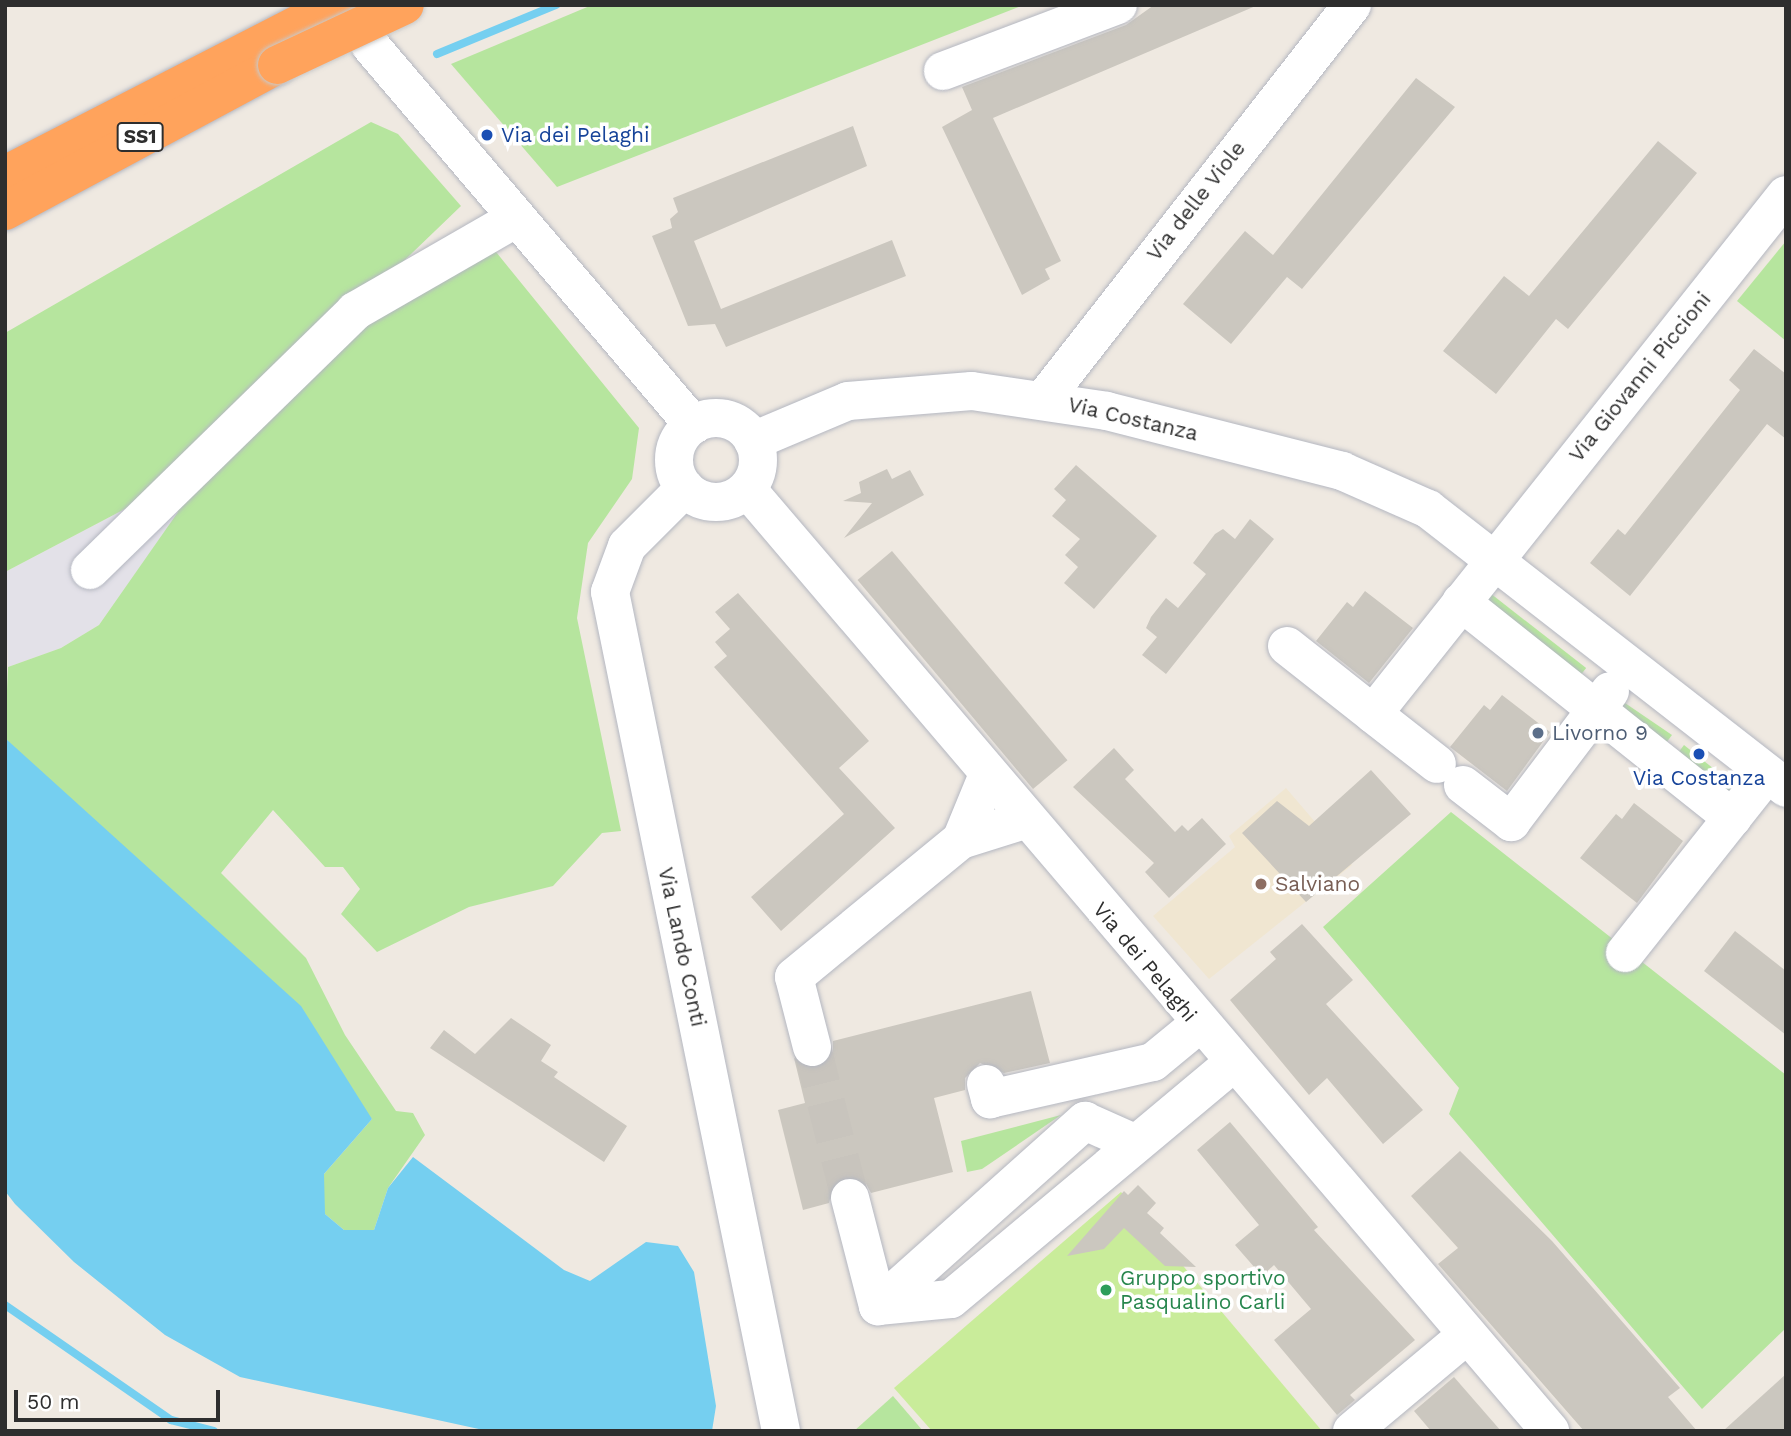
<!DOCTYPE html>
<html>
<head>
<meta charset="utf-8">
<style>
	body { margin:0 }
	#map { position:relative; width:1791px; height:1436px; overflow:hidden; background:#efe9e1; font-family:"Work Sans",sans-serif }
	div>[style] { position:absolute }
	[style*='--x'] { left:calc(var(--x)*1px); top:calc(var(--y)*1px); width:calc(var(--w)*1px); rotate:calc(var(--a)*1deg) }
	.industrial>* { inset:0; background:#e3e1e8 }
	.education>* { inset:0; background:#f0e6d1 }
	.green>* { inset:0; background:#b6e59e; transform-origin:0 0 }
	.pitch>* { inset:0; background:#c9ec9a }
	.water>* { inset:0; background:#75cff0 }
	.stream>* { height:8px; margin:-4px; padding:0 4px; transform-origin:4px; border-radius:4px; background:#75cff0 }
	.building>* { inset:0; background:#cbc7bf; transform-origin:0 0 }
	.minor-tunnel>* { height:38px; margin-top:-19px; transform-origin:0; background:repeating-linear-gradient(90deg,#c8c4bd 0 38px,transparent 0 57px) }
	.roads { filter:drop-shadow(0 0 2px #b4b7c1) drop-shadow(0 0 2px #b4b7c1) }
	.minor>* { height:38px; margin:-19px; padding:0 19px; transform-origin:19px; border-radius:19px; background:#fff }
	.minor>.ring { margin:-19px; padding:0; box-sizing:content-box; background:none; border:38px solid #fff; border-radius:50% }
	.highway>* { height:38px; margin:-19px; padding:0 19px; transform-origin:19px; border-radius:19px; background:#ffa35c }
	.bridges { filter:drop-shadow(0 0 2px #c9c9c9) drop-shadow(0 0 2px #c9c9c9) }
	.highway-bridge>* { height:38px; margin:-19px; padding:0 19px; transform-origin:19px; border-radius:19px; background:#ffa35c }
	.dots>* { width:19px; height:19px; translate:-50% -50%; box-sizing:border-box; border:4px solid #fff; border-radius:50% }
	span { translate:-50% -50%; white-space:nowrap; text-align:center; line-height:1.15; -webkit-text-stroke:7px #fff; paint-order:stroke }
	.shield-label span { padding:2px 5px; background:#fff; border:2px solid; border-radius:5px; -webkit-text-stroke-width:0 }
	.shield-label { font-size:19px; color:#2e2e2e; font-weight:700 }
	.transit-label { font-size:21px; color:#164399 }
	.left { translate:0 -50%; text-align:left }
	.street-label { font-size:21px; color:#2e2e2e }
	.service-label { font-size:21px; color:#4e5e75 }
	.education-label { font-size:21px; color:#785e54 }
	.leisure-label { font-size:21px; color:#27864d }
	.frame { position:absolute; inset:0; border:7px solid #2e2e2e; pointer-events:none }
	.scale { position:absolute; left:14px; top:1390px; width:206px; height:32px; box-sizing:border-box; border:4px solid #2e2e2e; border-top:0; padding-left:9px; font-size:21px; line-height:24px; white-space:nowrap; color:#2e2e2e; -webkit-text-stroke:5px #fff; paint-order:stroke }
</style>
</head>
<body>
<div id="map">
	<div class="industrial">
		<i style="clip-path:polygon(163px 489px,178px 513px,99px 625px,61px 648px,8px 667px,5px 572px)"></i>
	</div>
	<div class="education">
		<i style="clip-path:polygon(1286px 788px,1352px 865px,1209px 979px,1153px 916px,1235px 847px,1229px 836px)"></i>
	</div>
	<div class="green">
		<i style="clip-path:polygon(592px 5px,1024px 5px,557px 187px,451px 64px)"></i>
		<i style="clip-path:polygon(371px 122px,398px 134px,461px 206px,384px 280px,492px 247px,639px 428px,632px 479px,588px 543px,577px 618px,621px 831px,602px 833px,553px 886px,469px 907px,377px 952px,341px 914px,360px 889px,343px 867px,325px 867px,273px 810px,221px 873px,306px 958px,345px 1035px,396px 1111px,413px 1113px,425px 1135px,388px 1188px,374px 1230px,344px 1230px,325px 1214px,321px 1196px,324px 1174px,372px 1119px,5px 738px,8px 667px,61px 648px,99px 625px,178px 512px,163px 489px,5px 572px,5px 333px)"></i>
		<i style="clip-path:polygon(1786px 241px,1786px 341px,1737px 301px)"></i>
		<i style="left:1490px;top:593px;width:122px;height:13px;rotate:38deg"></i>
		<i style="clip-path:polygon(1622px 701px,1672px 735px,1663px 747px,1621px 715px)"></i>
		<i style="clip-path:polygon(1684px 745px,1734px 785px,1730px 796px,1675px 757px)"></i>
		<i style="clip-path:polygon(1451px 812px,1786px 1075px,1786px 1328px,1702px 1409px,1449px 1114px,1459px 1088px,1323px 927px)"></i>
		<i style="clip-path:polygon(1061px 1115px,982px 1169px,967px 1172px,961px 1141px)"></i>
		<i style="clip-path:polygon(893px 1396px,923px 1431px,854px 1431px)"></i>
	</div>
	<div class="pitch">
		<i style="clip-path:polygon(1121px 1192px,1322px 1431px,932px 1431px,894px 1388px)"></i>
	</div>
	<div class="water">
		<i style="clip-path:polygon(5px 738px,301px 1006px,372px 1119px,324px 1174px,325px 1214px,344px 1230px,374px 1230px,388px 1188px,413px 1157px,564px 1270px,590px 1281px,646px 1242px,678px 1246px,694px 1272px,716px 1406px,712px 1431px,488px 1431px,240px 1377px,165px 1335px,74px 1262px,15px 1204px,5px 1191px)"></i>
	</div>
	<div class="stream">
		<i style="--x:437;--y:54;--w:129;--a:-22.4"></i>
		<i style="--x:5;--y:1305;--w:202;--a:34.7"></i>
		<i style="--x:171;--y:1420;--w:44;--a:14.3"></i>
	</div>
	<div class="building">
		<i style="clip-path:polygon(1154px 5px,1258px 5px,993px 118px,1061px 261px,1045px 269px,1050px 279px,1022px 295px,942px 127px,972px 110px,962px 87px,1126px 25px)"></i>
		<i style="clip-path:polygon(1416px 78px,1455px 107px,1302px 289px,1287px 277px,1231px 344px,1183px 304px,1245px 231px,1273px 255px)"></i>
		<i style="clip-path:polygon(853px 126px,867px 166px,694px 241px,721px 309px,892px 240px,906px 276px,726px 347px,715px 324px,688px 326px,652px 236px,672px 228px,670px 219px,678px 212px,673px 198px)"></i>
		<i style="clip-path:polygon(1658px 141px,1697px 173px,1568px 329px,1556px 319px,1496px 394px,1443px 351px,1504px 276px,1529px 296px)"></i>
		<i style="clip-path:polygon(1754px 349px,1786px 374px,1786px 439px,1767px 424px,1630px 596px,1590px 563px,1618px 529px,1625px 535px,1740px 390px,1729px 380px)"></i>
		<i style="clip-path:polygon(1076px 465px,1157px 536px,1094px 609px,1064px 583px,1078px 567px,1065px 555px,1080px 539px,1052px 516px,1066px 500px,1054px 489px)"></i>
		<i style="clip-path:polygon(887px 469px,892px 479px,910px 470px,924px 495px,844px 538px,872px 503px,843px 501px,861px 493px,859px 482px)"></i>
		<i style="clip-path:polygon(1250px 519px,1274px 539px,1166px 674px,1142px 655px,1157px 637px,1146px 628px,1151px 617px,1166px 598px,1178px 608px,1206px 574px,1193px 563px,1215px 534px,1223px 529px,1235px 539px)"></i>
		<i style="left:892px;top:551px;width:273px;height:45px;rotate:50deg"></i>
		<i style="clip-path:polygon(1365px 591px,1413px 628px,1369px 683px,1316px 641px,1347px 602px,1353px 607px)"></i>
		<i style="clip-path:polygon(738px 593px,869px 741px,839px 768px,895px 828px,781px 931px,751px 897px,844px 814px,714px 667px,727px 656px,715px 642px,730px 629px,715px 612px)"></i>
		<i style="clip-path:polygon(1502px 695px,1550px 732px,1507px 791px,1450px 747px,1484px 705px,1490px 710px)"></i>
		<i style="clip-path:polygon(1114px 748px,1134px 770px,1125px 779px,1175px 832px,1182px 825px,1188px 831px,1202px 818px,1226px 844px,1169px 898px,1145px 872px,1154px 863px,1073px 787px)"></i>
		<i style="clip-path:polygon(1371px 770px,1411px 814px,1306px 902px,1242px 833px,1277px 801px,1309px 826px)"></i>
		<i style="clip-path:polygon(1634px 803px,1683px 841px,1637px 903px,1580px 858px,1616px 814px,1622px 819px)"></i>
		<i style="clip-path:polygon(1302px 924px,1353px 980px,1326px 1004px,1423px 1110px,1383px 1144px,1327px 1078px,1309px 1095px,1230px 1000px,1276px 959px,1270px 952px)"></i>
		<i style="clip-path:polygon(1735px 931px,1786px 971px,1786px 1035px,1704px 971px)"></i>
		<i style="clip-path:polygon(1031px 991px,1050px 1063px,1004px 1073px,980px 1063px,965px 1078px,965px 1090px,934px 1098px,953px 1172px,871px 1193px,865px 1182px,845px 1177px,834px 1183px,829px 1203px,803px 1210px,778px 1110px,805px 1103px,794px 1058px,818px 1068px,833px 1054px,833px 1041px)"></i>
		<i style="clip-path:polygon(511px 1018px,551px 1045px,541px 1061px,558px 1072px,554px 1077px,627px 1126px,604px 1162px,430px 1048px,444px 1030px,475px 1054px)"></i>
		<i style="clip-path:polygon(1230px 1122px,1318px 1227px,1314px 1230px,1415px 1340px,1350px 1395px,1355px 1400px,1337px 1415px,1274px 1340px,1311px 1309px,1274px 1265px,1262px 1276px,1235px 1245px,1259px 1225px,1197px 1150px)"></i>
		<i style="clip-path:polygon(1460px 1151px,1552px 1241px,1680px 1388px,1668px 1397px,1697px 1431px,1584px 1431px,1438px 1264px,1458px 1248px,1411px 1196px)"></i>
		<i style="clip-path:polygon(1138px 1185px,1156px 1203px,1147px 1213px,1164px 1228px,1160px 1233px,1196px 1267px,1165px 1266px,1124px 1228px,1104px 1249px,1067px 1256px,1124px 1191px,1128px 1195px)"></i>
		<i style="clip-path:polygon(1786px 1374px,1786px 1431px,1723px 1431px)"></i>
		<i style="clip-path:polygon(1454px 1377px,1501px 1431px,1431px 1431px,1414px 1411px)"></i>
	</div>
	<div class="minor-tunnel">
		<i style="--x:812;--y:1047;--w:156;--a:75.9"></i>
	</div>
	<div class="roads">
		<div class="minor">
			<i style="--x:370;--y:45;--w:499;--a:49.6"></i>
			<i style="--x:943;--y:71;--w:187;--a:-20.7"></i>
			<i style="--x:1044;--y:399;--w:500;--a:-51.98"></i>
			<i class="ring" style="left:674px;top:418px;width:46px;height:46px"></i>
			<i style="--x:753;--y:441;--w:103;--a:-22.8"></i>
			<i style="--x:848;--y:401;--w:124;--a:-4.6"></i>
			<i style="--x:972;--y:391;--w:136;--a:8.4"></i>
			<i style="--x:1107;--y:411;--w:243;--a:14.3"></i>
			<i style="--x:1342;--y:471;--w:94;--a:23.8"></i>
			<i style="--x:1428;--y:509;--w:454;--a:37.9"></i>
			<i style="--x:685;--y:488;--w:82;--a:135"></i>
			<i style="--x:627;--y:546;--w:49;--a:110.3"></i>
			<i style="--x:610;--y:592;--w:856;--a:78.48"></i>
			<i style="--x:747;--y:489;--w:1238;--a:49.55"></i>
			<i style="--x:90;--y:570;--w:371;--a:-44.3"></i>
			<i style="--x:355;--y:311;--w:185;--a:-29.9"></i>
			<i style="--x:1461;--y:602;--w:347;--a:38.5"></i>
			<i style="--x:1287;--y:646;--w:110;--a:38.3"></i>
			<i style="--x:1373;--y:714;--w:663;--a:-51.49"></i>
			<i style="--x:1373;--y:714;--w:81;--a:38"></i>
			<i style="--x:987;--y:777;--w:68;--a:112.4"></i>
			<i style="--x:961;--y:840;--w:66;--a:-17.6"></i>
			<i style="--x:1463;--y:785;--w:61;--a:37.6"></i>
			<i style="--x:1511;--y:822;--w:164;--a:-52.9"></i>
			<i style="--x:1625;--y:953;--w:228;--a:-51.6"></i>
			<i style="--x:812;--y:1047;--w:72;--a:-104.4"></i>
			<i style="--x:794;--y:977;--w:216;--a:-39.4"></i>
			<i style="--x:986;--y:1084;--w:16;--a:75"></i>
			<i style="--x:990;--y:1099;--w:167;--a:-12.8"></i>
			<i style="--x:1153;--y:1062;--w:58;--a:-39.4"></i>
			<i style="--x:850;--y:1198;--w:112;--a:75.5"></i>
			<i style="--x:878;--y:1306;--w:73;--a:-5.5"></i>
			<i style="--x:951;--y:1299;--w:368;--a:-39.9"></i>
			<i style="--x:878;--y:1306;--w:278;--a:-41.8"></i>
			<i style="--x:1085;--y:1121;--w:51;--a:24.1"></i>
			<i style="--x:1352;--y:1431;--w:150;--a:-39.9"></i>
		</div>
		<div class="highway">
			<i style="--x:5;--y:175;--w:372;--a:-27.2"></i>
			<i style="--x:5;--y:211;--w:309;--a:-28.2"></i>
		</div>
	</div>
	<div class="bridges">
		<div class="highway-bridge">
			<i style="--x:277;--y:65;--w:141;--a:-25.1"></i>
		</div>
	</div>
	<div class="dots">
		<i style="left:487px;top:135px;background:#1a4fb4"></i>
		<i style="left:1538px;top:733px;background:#5c6f8a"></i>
		<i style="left:1699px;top:754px;background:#1a4fb4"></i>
		<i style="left:1261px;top:884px;background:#8d6e63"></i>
		<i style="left:1106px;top:1290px;background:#2e9e5b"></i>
	</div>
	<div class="shield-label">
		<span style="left:140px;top:137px">SS1</span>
	</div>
	<div class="transit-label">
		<span class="left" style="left:501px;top:135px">Via dei Pelaghi</span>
		<span style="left:1699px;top:778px">Via Costanza</span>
	</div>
	<div class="street-label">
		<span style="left:1196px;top:201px;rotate:-52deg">Via delle Viole</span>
		<span style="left:1640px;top:377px;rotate:-51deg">Via Giovanni Piccioni</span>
		<span style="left:1133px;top:419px;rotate:13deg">Via Costanza</span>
		<span style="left:682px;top:947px;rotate:78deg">Via Lando Conti</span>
		<span style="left:1145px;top:962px;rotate:50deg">Via dei Pelaghi</span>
	</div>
	<div class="service-label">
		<span class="left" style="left:1552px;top:733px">Livorno 9</span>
	</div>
	<div class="education-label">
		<span class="left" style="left:1275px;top:884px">Salviano</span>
	</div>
	<div class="leisure-label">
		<span class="left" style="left:1120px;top:1290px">Gruppo sportivo<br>Pasqualino Carli</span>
	</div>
	<div class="frame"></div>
	<div class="scale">50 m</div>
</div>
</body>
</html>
